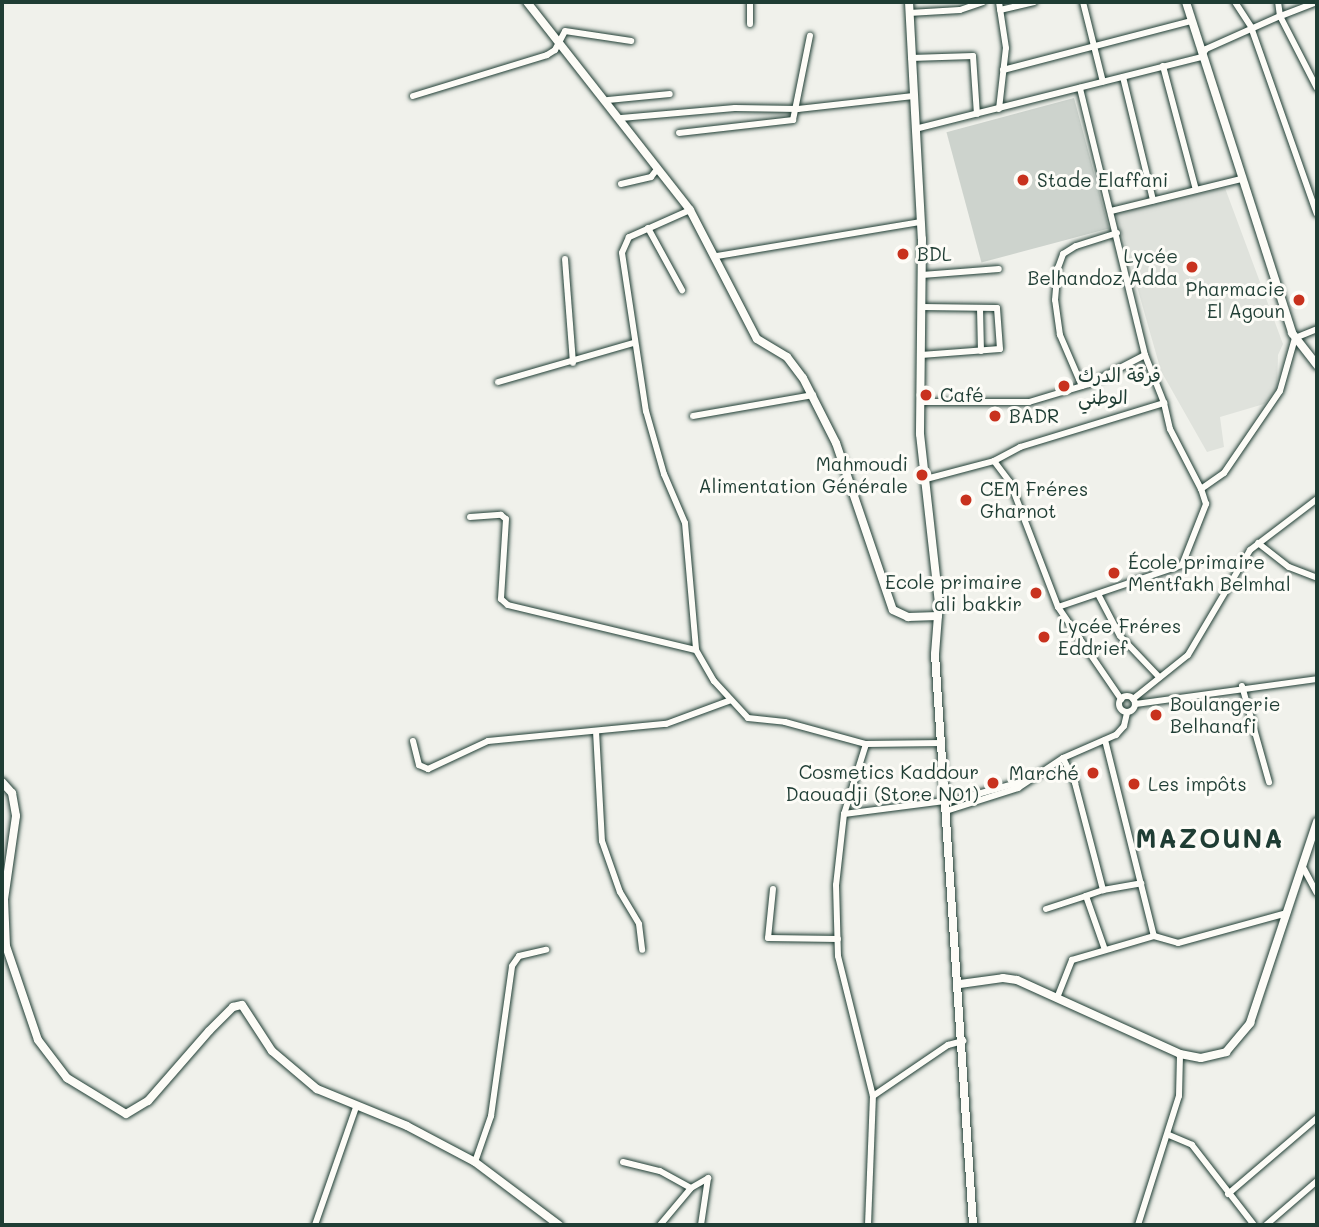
<!DOCTYPE html>
<html>
<head>
<meta charset="utf-8">
<style>
	body { margin:0 }
	#map { position:relative; width:1319px; height:1227px; overflow:hidden; background:#f0f1eb; font-family:Mali,"Playpen Sans Arabic",sans-serif }
	div>[style] { position:absolute }
	[style*='--x'] { left:calc(var(--x)*1px); top:calc(var(--y)*1px); width:calc(var(--w)*1px); rotate:calc(var(--a)*1deg) }
	.built>* { inset:0; background:#dfe2dc }
	.green>* { inset:0; background:#cdd3cd; transform-origin:0 0 }
	.roads { filter:drop-shadow(0 0 2px #1f3d34) drop-shadow(0 0 2px #1f3d34) }
	.street>* { height:6px; margin:-3px; padding:0 3px; transform-origin:3px; border-radius:3px; background:#fdfcf7 }
	.street>.ring { margin:-3px; padding:0; box-sizing:content-box; background:none; border:6px solid #fdfcf7; border-radius:50% }
	.secondary>* { height:8px; margin:-4px; padding:0 4px; transform-origin:4px; border-radius:4px; background:#fdfcf7 }
	.dots>* { width:19px; height:19px; translate:-50% -50%; box-sizing:border-box; border:4px solid #fdfcf7; border-radius:50% }
	span { translate:-50% -50%; white-space:nowrap; text-align:center; line-height:1.15; -webkit-text-stroke:6px #fdfcf7; paint-order:stroke }
	.poi-label { font-size:19px; color:#1f3d34 }
	.left { translate:0 -50%; text-align:left }
	.right { translate:-100% -50%; text-align:right }
	.district-label { font-size:26px; color:#1f3d34; font-weight:700; letter-spacing:2px }
	.frame { position:absolute; inset:0; border:4px solid #1f3d34; pointer-events:none }
</style>
</head>
<body>
<div id="map">
	<div class="built">
		<i style="clip-path:polygon(1225px 188px,1283px 344px,1278px 355px,1277px 389px,1264px 404px,1220px 417px,1224px 447px,1207px 452px,1161px 371px,1116px 213px)"></i>
	</div>
	<div class="green">
		<i style="left:1074px;top:98px;width:135px;height:132px;rotate:75deg"></i>
	</div>
	<div class="roads">
		<div class="street">
			<i style="--x:1083;--y:2;--w:82;--a:76"></i>
			<i style="--x:1235;--y:2;--w:30;--a:57"></i>
			<i style="--x:1251;--y:27;--w:198;--a:70.6"></i>
			<i style="--x:1317;--y:2;--w:40;--a:159"></i>
			<i style="--x:1280;--y:16;--w:81;--a:62.8"></i>
			<i style="--x:1000;--y:10;--w:35;--a:-13"></i>
			<i style="--x:909;--y:13;--w:51;--a:-3.4"></i>
			<i style="--x:960;--y:10;--w:24;--a:-19"></i>
			<i style="--x:750;--y:24;--w:22;--a:-90"></i>
			<i style="--x:911;--y:58;--w:62;--a:-1.8"></i>
			<i style="--x:973;--y:56;--w:58;--a:86.1"></i>
			<i style="--x:1163;--y:66;--w:128;--a:75.1"></i>
			<i style="--x:1003;--y:70;--w:194;--a:-14.6"></i>
			<i style="--x:1123;--y:77;--w:127;--a:76.3"></i>
			<i style="--x:413;--y:96;--w:140;--a:-17"></i>
			<i style="--x:547;--y:55;--w:9;--a:-32"></i>
			<i style="--x:555;--y:50;--w:21;--a:-62"></i>
			<i style="--x:565;--y:31;--w:67;--a:8.6"></i>
			<i style="--x:608;--y:100;--w:62;--a:-5.5"></i>
			<i style="--x:999;--y:109;--w:61;--a:-83.5"></i>
			<i style="--x:1006;--y:48;--w:47;--a:-98.7"></i>
			<i style="--x:621;--y:118;--w:114;--a:-5"></i>
			<i style="--x:735;--y:108;--w:63;--a:0.9"></i>
			<i style="--x:798;--y:109;--w:116;--a:-6.4"></i>
			<i style="--x:915;--y:129;--w:295;--a:-14.1"></i>
			<i style="--x:1201;--y:57;--w:9;--a:-58"></i>
			<i style="--x:1206;--y:49;--w:81;--a:-24"></i>
			<i style="--x:1280;--y:16;--w:14;--a:-98"></i>
			<i style="--x:679;--y:133;--w:115;--a:-6.5"></i>
			<i style="--x:793;--y:120;--w:86;--a:-78.6"></i>
			<i style="--x:621;--y:184;--w:31;--a:-13"></i>
			<i style="--x:651;--y:177;--w:11;--a:-52"></i>
			<i style="--x:690;--y:210;--w:67;--a:156.1"></i>
			<i style="--x:629;--y:237;--w:17;--a:114"></i>
			<i style="--x:622;--y:253;--w:160;--a:81.4"></i>
			<i style="--x:646;--y:411;--w:66;--a:74.1"></i>
			<i style="--x:664;--y:474;--w:53;--a:66.8"></i>
			<i style="--x:685;--y:523;--w:127;--a:85"></i>
			<i style="--x:696;--y:650;--w:36;--a:60"></i>
			<i style="--x:714;--y:681;--w:50;--a:47.4"></i>
			<i style="--x:748;--y:718;--w:37;--a:6"></i>
			<i style="--x:785;--y:722;--w:84;--a:15.2"></i>
			<i style="--x:1111;--y:211;--w:134;--a:-13.8"></i>
			<i style="--x:648;--y:228;--w:71;--a:61.3"></i>
			<i style="--x:717;--y:256;--w:207;--a:-9.5"></i>
			<i style="--x:565;--y:259;--w:104;--a:85.6"></i>
			<i style="--x:922;--y:275;--w:77;--a:-4.5"></i>
			<i style="--x:980;--y:308;--w:43;--a:88.7"></i>
			<i style="--x:921;--y:355;--w:79;--a:-4.3"></i>
			<i style="--x:1000;--y:349;--w:41;--a:-94.2"></i>
			<i style="--x:997;--y:308;--w:75;--a:-179.2"></i>
			<i style="--x:498;--y:382;--w:141;--a:-16.1"></i>
			<i style="--x:1082;--y:386;--w:56;--a:-113.3"></i>
			<i style="--x:1060;--y:335;--w:35;--a:-98"></i>
			<i style="--x:1055;--y:300;--w:32;--a:-85"></i>
			<i style="--x:1058;--y:268;--w:15;--a:-70"></i>
			<i style="--x:1063;--y:254;--w:15;--a:-32"></i>
			<i style="--x:1076;--y:246;--w:43;--a:-17.6"></i>
			<i style="--x:921;--y:402;--w:108;--a:0"></i>
			<i style="--x:1029;--y:402;--w:63;--a:-16.7"></i>
			<i style="--x:1089;--y:384;--w:63;--a:-27.4"></i>
			<i style="--x:1164;--y:403;--w:27;--a:77"></i>
			<i style="--x:1170;--y:429;--w:68;--a:62.7"></i>
			<i style="--x:693;--y:416;--w:122;--a:-9.9"></i>
			<i style="--x:994;--y:461;--w:26;--a:53"></i>
			<i style="--x:1010;--y:482;--w:134;--a:69"></i>
			<i style="--x:1058;--y:607;--w:112;--a:55.6"></i>
			<i style="--x:926;--y:479;--w:70;--a:-14.8"></i>
			<i style="--x:994;--y:461;--w:30;--a:-28"></i>
			<i style="--x:1020;--y:447;--w:151;--a:-17"></i>
			<i style="--x:1164;--y:403;--w:52;--a:-111.6"></i>
			<i style="--x:1145;--y:355;--w:275;--a:-103.7"></i>
			<i style="--x:470;--y:517;--w:31;--a:-4"></i>
			<i style="--x:501;--y:515;--w:6;--a:39"></i>
			<i style="--x:506;--y:519;--w:80;--a:93.6"></i>
			<i style="--x:501;--y:599;--w:9;--a:41"></i>
			<i style="--x:508;--y:605;--w:193;--a:13.5"></i>
			<i style="--x:1258;--y:543;--w:39;--a:38"></i>
			<i style="--x:1289;--y:567;--w:30;--a:21"></i>
			<i style="--x:1098;--y:594;--w:47;--a:62.4"></i>
			<i style="--x:1120;--y:636;--w:57;--a:46.4"></i>
			<i style="--x:1058;--y:607;--w:131;--a:-18.7"></i>
			<i style="--x:1182;--y:565;--w:66;--a:-68.5"></i>
			<i style="--x:1206;--y:504;--w:16;--a:-108"></i>
			<i style="--x:1201;--y:489;--w:28;--a:-35"></i>
			<i style="--x:1224;--y:473;--w:99;--a:-55.7"></i>
			<i style="--x:1280;--y:391;--w:55;--a:-74.2"></i>
			<i style="--x:1295;--y:338;--w:24;--a:-22"></i>
			<i style="--x:1242;--y:686;--w:100;--a:74.3"></i>
			<i class="ring" style="left:1119px;top:696px;width:10px;height:10px"></i>
			<i style="--x:1133;--y:699;--w:70;--a:-38.7"></i>
			<i style="--x:1188;--y:655;--w:122;--a:-59.4"></i>
			<i style="--x:1250;--y:550;--w:84;--a:-37.3"></i>
			<i style="--x:1135;--y:704;--w:184;--a:-7.8"></i>
			<i style="--x:596;--y:731;--w:110;--a:86.9"></i>
			<i style="--x:602;--y:841;--w:54;--a:70.6"></i>
			<i style="--x:620;--y:892;--w:37;--a:59"></i>
			<i style="--x:639;--y:924;--w:26;--a:83"></i>
			<i style="--x:1105;--y:740;--w:202;--a:76"></i>
			<i style="--x:1154;--y:936;--w:25;--a:16"></i>
			<i style="--x:1178;--y:943;--w:113;--a:-15.4"></i>
			<i style="--x:413;--y:741;--w:25;--a:76"></i>
			<i style="--x:419;--y:765;--w:10;--a:24"></i>
			<i style="--x:428;--y:769;--w:66;--a:-25"></i>
			<i style="--x:488;--y:741;--w:179;--a:-5.5"></i>
			<i style="--x:666;--y:724;--w:69;--a:-20.3"></i>
			<i style="--x:942;--y:743;--w:76;--a:179.2"></i>
			<i style="--x:866;--y:744;--w:73;--a:107.4"></i>
			<i style="--x:844;--y:814;--w:71;--a:96.4"></i>
			<i style="--x:836;--y:885;--w:71;--a:88.4"></i>
			<i style="--x:838;--y:956;--w:144;--a:76"></i>
			<i style="--x:873;--y:1096;--w:91;--a:-34.2"></i>
			<i style="--x:948;--y:1045;--w:16;--a:-15"></i>
			<i style="--x:1063;--y:758;--w:28;--a:64"></i>
			<i style="--x:1075;--y:783;--w:111;--a:75.3"></i>
			<i style="--x:1103;--y:890;--w:39;--a:-10"></i>
			<i style="--x:946;--y:811;--w:76;--a:-17.7"></i>
			<i style="--x:1018;--y:788;--w:54;--a:-33.7"></i>
			<i style="--x:1063;--y:758;--w:58;--a:-23.5"></i>
			<i style="--x:1116;--y:735;--w:12;--a:-48"></i>
			<i style="--x:1124;--y:726;--w:13;--a:-77"></i>
			<i style="--x:844;--y:814;--w:117;--a:-7.4"></i>
			<i style="--x:960;--y:799;--w:66;--a:-15.7"></i>
			<i style="--x:1304;--y:869;--w:27;--a:62"></i>
			<i style="--x:773;--y:889;--w:49;--a:95.8"></i>
			<i style="--x:768;--y:938;--w:70;--a:0.8"></i>
			<i style="--x:1103;--y:890;--w:18;--a:161"></i>
			<i style="--x:1086;--y:896;--w:57;--a:70.6"></i>
			<i style="--x:1046;--y:909;--w:42;--a:-18"></i>
			<i style="--x:1057;--y:998;--w:41;--a:-68.5"></i>
			<i style="--x:1072;--y:960;--w:85;--a:-16.3"></i>
			<i style="--x:1169;--y:1135;--w:25;--a:23"></i>
			<i style="--x:1192;--y:1145;--w:101;--a:52.2"></i>
			<i style="--x:475;--y:1162;--w:49;--a:-70.8"></i>
			<i style="--x:491;--y:1116;--w:151;--a:-82"></i>
			<i style="--x:512;--y:966;--w:12;--a:-55"></i>
			<i style="--x:519;--y:956;--w:28;--a:-13"></i>
			<i style="--x:623;--y:1162;--w:38;--a:14"></i>
			<i style="--x:660;--y:1171;--w:35;--a:29"></i>
			<i style="--x:1228;--y:1194;--w:117;--a:-40.5"></i>
			<i style="--x:315;--y:1225;--w:125;--a:-70.8"></i>
			<i style="--x:660;--y:1225;--w:48;--a:-50"></i>
			<i style="--x:691;--y:1188;--w:20;--a:-30"></i>
			<i style="--x:708;--y:1178;--w:48;--a:98.5"></i>
			<i style="--x:868;--y:1225;--w:129;--a:-87.8"></i>
			<i style="--x:1138;--y:1225;--w:135;--a:-72.4"></i>
			<i style="--x:1179;--y:1096;--w:42;--a:-88.6"></i>
			<i style="--x:1266;--y:1225;--w:67;--a:-40.8"></i>
		</div>
		<div class="secondary">
			<i style="--x:527;--y:2;--w:264;--a:51.9"></i>
			<i style="--x:690;--y:210;--w:145;--a:62.6"></i>
			<i style="--x:757;--y:339;--w:35;--a:31"></i>
			<i style="--x:787;--y:357;--w:26;--a:53"></i>
			<i style="--x:803;--y:378;--w:73;--a:63.1"></i>
			<i style="--x:836;--y:443;--w:176;--a:71.2"></i>
			<i style="--x:893;--y:610;--w:17;--a:25"></i>
			<i style="--x:908;--y:617;--w:30;--a:-2"></i>
			<i style="--x:909;--y:2;--w:237;--a:86.9"></i>
			<i style="--x:922;--y:239;--w:195;--a:90.6"></i>
			<i style="--x:920;--y:434;--w:170;--a:83.6"></i>
			<i style="--x:939;--y:603;--w:51;--a:94.5"></i>
			<i style="--x:935;--y:654;--w:572;--a:86.19"></i>
			<i style="--x:1186;--y:2;--w:348;--a:72.2"></i>
			<i style="--x:1292;--y:333;--w:41;--a:52"></i>
			<i style="--x:2;--y:782;--w:15;--a:48"></i>
			<i style="--x:12;--y:793;--w:23;--a:80"></i>
			<i style="--x:16;--y:816;--w:84;--a:98.2"></i>
			<i style="--x:4;--y:899;--w:47;--a:87.6"></i>
			<i style="--x:6;--y:946;--w:99;--a:71.2"></i>
			<i style="--x:38;--y:1040;--w:48;--a:52.7"></i>
			<i style="--x:67;--y:1078;--w:69;--a:31.4"></i>
			<i style="--x:126;--y:1114;--w:26;--a:-31"></i>
			<i style="--x:148;--y:1101;--w:93;--a:-48.9"></i>
			<i style="--x:209;--y:1031;--w:34;--a:-45"></i>
			<i style="--x:233;--y:1007;--w:9;--a:-13"></i>
			<i style="--x:242;--y:1005;--w:55;--a:56.9"></i>
			<i style="--x:272;--y:1051;--w:59;--a:40.2"></i>
			<i style="--x:317;--y:1089;--w:97;--a:22.3"></i>
			<i style="--x:407;--y:1126;--w:77;--a:27.9"></i>
			<i style="--x:475;--y:1162;--w:105;--a:36.9"></i>
			<i style="--x:960;--y:984;--w:43;--a:-7.9"></i>
			<i style="--x:1003;--y:978;--w:14;--a:8"></i>
			<i style="--x:1017;--y:980;--w:179;--a:24.4"></i>
			<i style="--x:1180;--y:1054;--w:21;--a:11"></i>
			<i style="--x:1201;--y:1058;--w:26;--a:-13"></i>
			<i style="--x:1226;--y:1052;--w:38;--a:-50"></i>
			<i style="--x:1250;--y:1023;--w:212;--a:-71.6"></i>
		</div>
	</div>
	<div class="dots">
		<i style="left:1023px;top:180px;background:#c8321e"></i>
		<i style="left:903px;top:254px;background:#c8321e"></i>
		<i style="left:1192px;top:267px;background:#c8321e"></i>
		<i style="left:1299px;top:300px;background:#c8321e"></i>
		<i style="left:1064px;top:386px;background:#c8321e"></i>
		<i style="left:926px;top:395px;background:#c8321e"></i>
		<i style="left:995px;top:416px;background:#c8321e"></i>
		<i style="left:922px;top:475px;background:#c8321e"></i>
		<i style="left:966px;top:500px;background:#c8321e"></i>
		<i style="left:1114px;top:573px;background:#c8321e"></i>
		<i style="left:1036px;top:593px;background:#c8321e"></i>
		<i style="left:1044px;top:637px;background:#c8321e"></i>
		<i style="left:1156px;top:715px;background:#c8321e"></i>
		<i style="left:1093px;top:773px;background:#c8321e"></i>
		<i style="left:993px;top:783px;background:#c8321e"></i>
		<i style="left:1134px;top:784px;background:#c8321e"></i>
	</div>
	<div class="poi-label">
		<span class="left" style="left:1037px;top:180px">Stade Elaffani</span>
		<span class="left" style="left:917px;top:254px">BDL</span>
		<span class="right" style="left:1178px;top:267px">Lycée<br>Belhandoz Adda</span>
		<span class="right" style="left:1285px;top:300px">Pharmacie<br>El Agoun</span>
		<span class="left" style="left:1078px;top:386px">فرقة الدرك<br>الوطني</span>
		<span class="left" style="left:940px;top:395px">Café</span>
		<span class="left" style="left:1009px;top:416px">BADR</span>
		<span class="right" style="left:908px;top:475px">Mahmoudi<br>Alimentation Générale</span>
		<span class="left" style="left:980px;top:500px">CEM Fréres<br>Gharnot</span>
		<span class="left" style="left:1128px;top:573px">École primaire<br>Mentfakh Belmhal</span>
		<span class="right" style="left:1022px;top:593px">Ecole primaire<br>ali bakkir</span>
		<span class="left" style="left:1058px;top:637px">Lycée Fréres<br>Eddrief</span>
		<span class="left" style="left:1170px;top:715px">Boulangerie<br>Belhanafi</span>
		<span class="right" style="left:979px;top:783px">Cosmetics Kaddour<br>Daouadji (Store N01)</span>
		<span class="right" style="left:1079px;top:773px">Marché</span>
		<span class="left" style="left:1148px;top:784px">Les impôts</span>
	</div>
	<div class="district-label">
		<span style="left:1210px;top:839px">MAZOUNA</span>
	</div>
	<div class="frame"></div>
</div>
</body>
</html>
